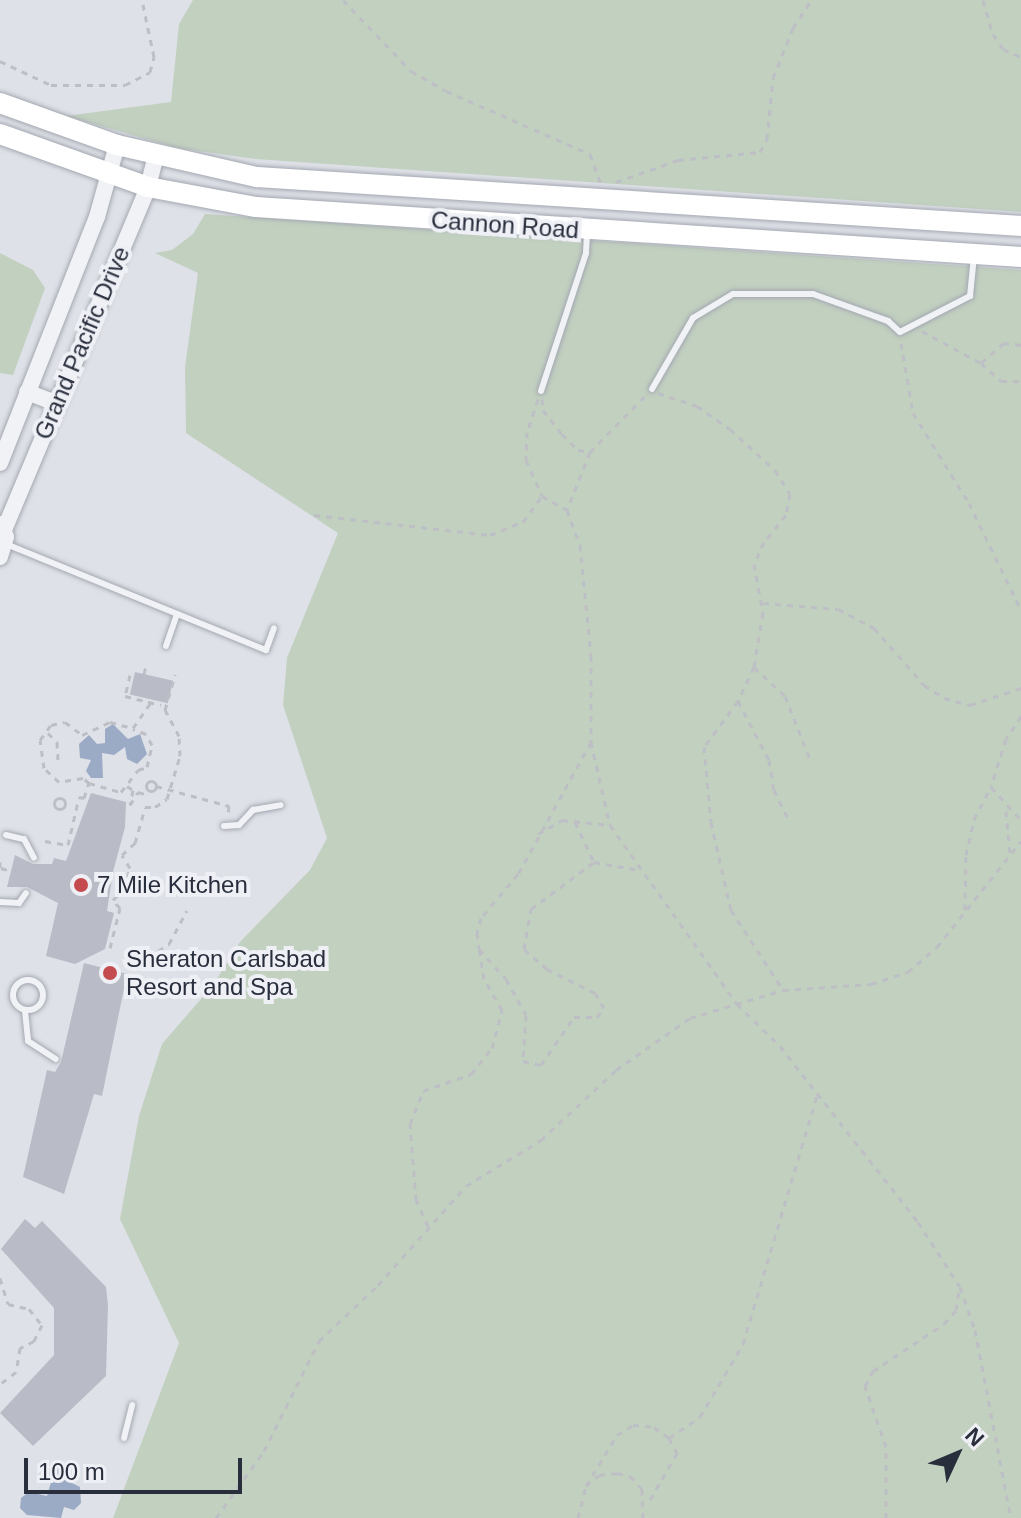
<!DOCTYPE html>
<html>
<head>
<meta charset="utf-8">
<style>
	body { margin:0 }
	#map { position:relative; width:1021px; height:1518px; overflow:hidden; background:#dee1e7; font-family:Helvetica,sans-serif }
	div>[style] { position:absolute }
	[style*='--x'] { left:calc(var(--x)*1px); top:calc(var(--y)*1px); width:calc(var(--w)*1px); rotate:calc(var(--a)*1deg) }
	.green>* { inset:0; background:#c2d0c0 }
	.water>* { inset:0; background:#9cabc5 }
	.building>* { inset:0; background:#b9bcc6; transform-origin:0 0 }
	.path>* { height:3px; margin-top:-1.5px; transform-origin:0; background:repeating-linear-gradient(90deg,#bdbfc5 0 6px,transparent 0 12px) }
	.path>.ring { margin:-1.5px; padding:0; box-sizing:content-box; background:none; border:3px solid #bdbfc5; border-radius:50% }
	.roads { filter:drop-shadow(0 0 2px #a4a8b1) drop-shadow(0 0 2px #a4a8b1) }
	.service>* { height:6px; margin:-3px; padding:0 3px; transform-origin:3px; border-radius:3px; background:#f1f2f5 }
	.service>.ring { margin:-3px; padding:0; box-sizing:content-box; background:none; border:6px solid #f1f2f5; border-radius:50% }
	.tertiary>* { height:16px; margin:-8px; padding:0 8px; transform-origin:8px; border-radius:8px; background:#f1f2f5 }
	.primary>* { height:20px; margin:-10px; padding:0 10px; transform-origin:10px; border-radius:10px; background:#fff }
	.dots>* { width:22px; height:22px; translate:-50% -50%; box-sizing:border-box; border:4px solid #eef0f5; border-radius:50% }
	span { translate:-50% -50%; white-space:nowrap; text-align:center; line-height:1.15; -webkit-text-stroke:8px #eef0f5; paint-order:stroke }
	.street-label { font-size:24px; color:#292e3d }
	.poi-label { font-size:24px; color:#292e3d }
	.left { translate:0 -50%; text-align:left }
	.north { position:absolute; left:917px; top:1414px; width:80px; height:80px; -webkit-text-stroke:6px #eef0f5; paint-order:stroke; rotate:46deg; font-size:22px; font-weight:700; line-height:32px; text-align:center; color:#292e3d }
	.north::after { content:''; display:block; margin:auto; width:28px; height:36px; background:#292e3d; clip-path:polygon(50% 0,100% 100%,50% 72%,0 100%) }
	.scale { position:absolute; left:24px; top:1458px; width:218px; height:36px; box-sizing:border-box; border:4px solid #292e3d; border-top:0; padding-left:10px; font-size:24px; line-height:28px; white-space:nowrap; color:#292e3d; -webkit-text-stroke:6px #eef0f5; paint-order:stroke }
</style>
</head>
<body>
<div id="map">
	<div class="green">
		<i style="clip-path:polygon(193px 0,1021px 0,1021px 212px,255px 159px,178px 148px,66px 116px,171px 102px,179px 24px)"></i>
		<i style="clip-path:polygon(205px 214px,1021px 270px,1021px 1518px,113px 1518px,179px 1343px,120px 1219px,139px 1116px,162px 1044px,213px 985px,240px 942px,310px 870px,327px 838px,283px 705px,287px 658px,338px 533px,186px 433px,185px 367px,198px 273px,155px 253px,172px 250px,193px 234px)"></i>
		<i style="clip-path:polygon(0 253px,33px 270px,45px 288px,13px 375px,0 373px)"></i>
	</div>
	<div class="water">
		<i style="clip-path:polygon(113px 724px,128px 739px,140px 734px,147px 754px,137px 764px,127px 759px,125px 747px,114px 755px,102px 753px,103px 778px,91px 778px,86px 771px,91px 760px,80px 758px,79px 744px,89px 735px,97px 744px,105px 743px,105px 729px)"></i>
		<i style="clip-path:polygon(56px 1464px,63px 1466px,62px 1478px,80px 1487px,81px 1503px,74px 1510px,64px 1507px,61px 1518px,27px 1515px,20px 1508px,21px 1498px,29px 1492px,47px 1496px,51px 1482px,42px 1474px)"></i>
	</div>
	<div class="building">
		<i style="left:135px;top:672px;width:39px;height:23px;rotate:13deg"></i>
		<i style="clip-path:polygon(91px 793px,126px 802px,125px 827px,113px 872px,107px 911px,114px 913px,105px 949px,75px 964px,46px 956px,58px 903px,27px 887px,7px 887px,15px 855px,33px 864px,52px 864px,54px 858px,66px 861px)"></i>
		<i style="clip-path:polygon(84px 963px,127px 974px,102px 1096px,94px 1094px,64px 1194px,23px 1177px,47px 1070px,55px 1072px,61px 1062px)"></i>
		<i style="clip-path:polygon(25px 1219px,35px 1228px,42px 1221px,106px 1287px,108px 1305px,106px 1376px,33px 1446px,0 1413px,54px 1355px,54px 1308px,1px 1249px)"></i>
	</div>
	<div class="path">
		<i style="--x:343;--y:0;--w:98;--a:46.2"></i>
		<i style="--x:411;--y:71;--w:40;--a:29.7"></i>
		<i style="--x:446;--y:91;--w:157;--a:23.6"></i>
		<i style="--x:590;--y:154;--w:30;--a:70"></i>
		<i style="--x:983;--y:0;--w:35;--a:74"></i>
		<i style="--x:993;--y:34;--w:18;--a:56"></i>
		<i style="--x:1003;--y:49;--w:20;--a:24"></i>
		<i style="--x:0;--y:61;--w:56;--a:25.2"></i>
		<i style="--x:51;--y:85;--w:74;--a:0"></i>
		<i style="--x:125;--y:85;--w:28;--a:-27"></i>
		<i style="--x:150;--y:72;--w:16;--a:-75"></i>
		<i style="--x:154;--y:57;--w:58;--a:-101.9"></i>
		<i style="--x:616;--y:182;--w:66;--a:-19.5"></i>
		<i style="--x:678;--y:160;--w:82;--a:-5.6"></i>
		<i style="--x:760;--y:152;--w:15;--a:-62"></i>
		<i style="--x:767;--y:139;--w:61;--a:-84.4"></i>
		<i style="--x:773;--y:78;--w:54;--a:-68.2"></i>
		<i style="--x:793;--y:28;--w:33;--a:-57"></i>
		<i style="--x:922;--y:331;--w:67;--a:28.5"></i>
		<i style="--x:901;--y:343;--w:71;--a:80.3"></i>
		<i style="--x:913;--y:413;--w:106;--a:58.1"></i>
		<i style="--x:969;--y:503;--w:119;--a:64.1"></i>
		<i style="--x:1021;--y:345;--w:17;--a:-173"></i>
		<i style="--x:1004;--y:343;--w:30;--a:139"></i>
		<i style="--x:981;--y:363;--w:27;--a:42"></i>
		<i style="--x:1001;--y:381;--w:20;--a:0"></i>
		<i style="--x:658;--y:393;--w:41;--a:18.4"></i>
		<i style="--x:697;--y:406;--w:40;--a:34.9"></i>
		<i style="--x:730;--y:429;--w:61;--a:42.3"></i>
		<i style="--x:775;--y:470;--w:28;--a:58"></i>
		<i style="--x:790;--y:494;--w:21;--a:101"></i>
		<i style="--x:786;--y:515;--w:35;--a:129"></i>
		<i style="--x:764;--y:542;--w:24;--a:114"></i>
		<i style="--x:754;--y:564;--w:50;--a:79.6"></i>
		<i style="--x:763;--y:613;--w:55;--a:99.5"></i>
		<i style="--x:754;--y:667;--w:38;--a:115"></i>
		<i style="--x:738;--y:701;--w:57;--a:126.5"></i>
		<i style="--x:704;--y:747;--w:75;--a:84.7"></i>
		<i style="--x:711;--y:822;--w:90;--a:77.2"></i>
		<i style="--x:731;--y:910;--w:95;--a:57"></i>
		<i style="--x:538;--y:399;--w:35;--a:108"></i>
		<i style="--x:527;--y:432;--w:28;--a:92"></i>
		<i style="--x:526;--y:460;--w:39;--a:66"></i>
		<i style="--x:542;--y:496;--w:29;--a:29"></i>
		<i style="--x:542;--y:399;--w:11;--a:85"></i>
		<i style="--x:543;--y:410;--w:31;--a:52"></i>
		<i style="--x:562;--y:434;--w:23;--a:45"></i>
		<i style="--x:578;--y:450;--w:12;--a:9"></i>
		<i style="--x:590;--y:452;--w:80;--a:-45.5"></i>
		<i style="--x:590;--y:452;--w:62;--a:111.6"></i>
		<i style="--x:567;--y:510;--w:37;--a:70"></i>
		<i style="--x:580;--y:545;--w:112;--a:84.3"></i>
		<i style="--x:591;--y:656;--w:86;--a:90"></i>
		<i style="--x:591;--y:742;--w:85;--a:77.1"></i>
		<i style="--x:610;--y:825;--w:219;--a:54.6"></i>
		<i style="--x:737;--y:1004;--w:60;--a:44.3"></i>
		<i style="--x:780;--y:1046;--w:224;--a:51.9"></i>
		<i style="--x:918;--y:1222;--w:77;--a:57.1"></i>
		<i style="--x:960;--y:1287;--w:46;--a:70.8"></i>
		<i style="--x:975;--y:1330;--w:191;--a:79.2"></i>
		<i style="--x:314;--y:515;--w:177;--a:6.5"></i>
		<i style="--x:490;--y:535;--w:35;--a:-22"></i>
		<i style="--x:523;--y:522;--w:32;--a:-54"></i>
		<i style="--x:763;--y:603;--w:75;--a:4.6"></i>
		<i style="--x:838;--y:609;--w:41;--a:27.8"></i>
		<i style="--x:874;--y:628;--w:76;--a:48.7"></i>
		<i style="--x:924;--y:685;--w:24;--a:33"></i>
		<i style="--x:944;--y:698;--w:27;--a:15"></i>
		<i style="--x:970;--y:705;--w:54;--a:-18.4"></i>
		<i style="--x:754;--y:667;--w:42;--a:43.1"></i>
		<i style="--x:785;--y:696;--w:68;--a:68.4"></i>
		<i style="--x:144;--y:674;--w:12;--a:-76"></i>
		<i style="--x:130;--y:675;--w:22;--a:103"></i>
		<i style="--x:125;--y:696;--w:37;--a:14"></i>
		<i style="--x:738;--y:701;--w:67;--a:62.3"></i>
		<i style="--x:769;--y:760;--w:30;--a:81"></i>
		<i style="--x:774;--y:790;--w:34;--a:64"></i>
		<i style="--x:1021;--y:716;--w:27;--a:123"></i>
		<i style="--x:1006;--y:739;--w:50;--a:107.4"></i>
		<i style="--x:991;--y:787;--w:45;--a:47.7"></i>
		<i style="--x:48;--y:733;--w:13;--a:45"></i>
		<i style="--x:57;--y:742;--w:18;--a:87"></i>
		<i style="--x:591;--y:742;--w:151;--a:118.9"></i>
		<i style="--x:518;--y:874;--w:57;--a:130.1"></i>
		<i style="--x:481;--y:918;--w:16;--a:105"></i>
		<i style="--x:477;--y:933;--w:16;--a:83"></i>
		<i style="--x:479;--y:949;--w:40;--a:48"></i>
		<i style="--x:506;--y:979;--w:41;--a:60.9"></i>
		<i style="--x:526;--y:1015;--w:46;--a:93.7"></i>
		<i style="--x:523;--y:1061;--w:18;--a:13"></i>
		<i style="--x:541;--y:1065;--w:58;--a:-55.5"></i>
		<i style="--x:574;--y:1017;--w:23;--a:0"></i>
		<i style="--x:597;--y:1017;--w:11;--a:-52"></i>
		<i style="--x:604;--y:1008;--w:17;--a:-121"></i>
		<i style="--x:595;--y:993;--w:54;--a:-153.4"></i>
		<i style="--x:547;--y:969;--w:30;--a:-139"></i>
		<i style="--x:524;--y:949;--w:41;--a:-80.1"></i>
		<i style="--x:531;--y:909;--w:79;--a:-36.7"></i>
		<i style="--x:594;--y:862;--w:46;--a:10.1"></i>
		<i class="ring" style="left:146px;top:781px;width:7px;height:7px"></i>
		<i style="--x:89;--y:783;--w:33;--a:16"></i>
		<i style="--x:121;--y:792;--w:28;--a:-52"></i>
		<i style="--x:138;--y:770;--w:9;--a:-18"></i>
		<i style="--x:147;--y:767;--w:23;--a:-77"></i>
		<i style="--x:152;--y:745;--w:13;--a:-119"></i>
		<i style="--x:146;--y:734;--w:14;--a:-159"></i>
		<i style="--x:127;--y:786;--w:7;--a:34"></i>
		<i style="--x:133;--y:790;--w:15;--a:101"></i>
		<i style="--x:130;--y:805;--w:15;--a:-58"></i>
		<i style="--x:138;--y:792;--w:10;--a:17"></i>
		<i style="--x:156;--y:786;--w:76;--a:15.3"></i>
		<i style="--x:229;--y:806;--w:8;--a:97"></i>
		<i class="ring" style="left:54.5px;top:798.5px;width:8px;height:8px"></i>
		<i style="--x:1006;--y:811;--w:44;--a:84.8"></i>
		<i style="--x:575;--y:822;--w:44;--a:64.6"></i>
		<i style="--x:538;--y:834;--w:28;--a:-30"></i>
		<i style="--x:562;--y:820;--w:48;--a:5.9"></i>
		<i style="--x:45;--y:841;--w:23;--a:10"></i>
		<i style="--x:68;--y:845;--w:49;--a:-77.1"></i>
		<i style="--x:79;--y:797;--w:5;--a:11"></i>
		<i style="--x:84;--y:798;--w:16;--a:-72"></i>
		<i style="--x:89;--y:783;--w:8;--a:-140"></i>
		<i style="--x:83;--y:778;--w:24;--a:171"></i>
		<i style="--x:59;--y:782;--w:21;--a:-137"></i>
		<i style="--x:44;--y:768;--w:28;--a:-98"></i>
		<i style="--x:40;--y:740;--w:19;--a:-54"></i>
		<i style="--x:51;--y:725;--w:14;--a:-12"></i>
		<i style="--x:65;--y:722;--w:21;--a:37"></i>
		<i style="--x:82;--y:735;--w:31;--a:-25"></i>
		<i style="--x:110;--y:722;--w:24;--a:15"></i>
		<i style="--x:133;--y:728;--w:32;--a:-55"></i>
		<i style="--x:0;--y:862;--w:9;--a:90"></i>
		<i style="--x:1;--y:868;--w:10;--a:17"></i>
		<i style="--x:965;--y:910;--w:55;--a:-89"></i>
		<i style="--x:966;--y:855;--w:37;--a:-77"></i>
		<i style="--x:974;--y:819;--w:36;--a:-62"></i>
		<i style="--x:110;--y:948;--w:41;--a:-76"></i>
		<i style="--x:120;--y:908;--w:11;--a:-131"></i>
		<i style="--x:113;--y:900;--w:16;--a:-45"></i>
		<i style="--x:124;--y:889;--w:22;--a:-74"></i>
		<i style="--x:130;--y:868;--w:15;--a:-122"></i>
		<i style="--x:122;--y:855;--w:18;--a:-43"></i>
		<i style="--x:135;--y:843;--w:37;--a:-74"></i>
		<i style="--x:145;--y:807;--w:10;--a:0"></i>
		<i style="--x:155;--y:807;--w:14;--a:-34"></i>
		<i style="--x:167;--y:799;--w:45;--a:-73.2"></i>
		<i style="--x:180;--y:756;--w:20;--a:-93"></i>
		<i style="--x:179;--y:736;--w:30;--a:-118"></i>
		<i style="--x:165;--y:710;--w:37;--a:-74"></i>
		<i style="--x:171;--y:959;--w:15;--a:-164"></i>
		<i style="--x:157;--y:955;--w:4;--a:-76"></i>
		<i style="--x:158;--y:951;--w:13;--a:-32"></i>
		<i style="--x:169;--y:944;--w:38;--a:-62"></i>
		<i style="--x:428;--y:1226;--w:29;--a:-115"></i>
		<i style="--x:416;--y:1200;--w:76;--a:-94.5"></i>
		<i style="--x:410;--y:1124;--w:35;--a:-68"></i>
		<i style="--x:423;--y:1091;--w:51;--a:-19.5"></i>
		<i style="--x:471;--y:1074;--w:33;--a:-51"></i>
		<i style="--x:492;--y:1048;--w:39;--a:-75"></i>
		<i style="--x:502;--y:1010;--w:36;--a:-120"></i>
		<i style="--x:484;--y:979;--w:30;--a:-99"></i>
		<i style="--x:0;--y:1278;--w:27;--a:73"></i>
		<i style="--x:8;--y:1304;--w:22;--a:13"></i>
		<i style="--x:29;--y:1309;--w:21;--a:51"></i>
		<i style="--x:42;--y:1325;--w:18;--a:117"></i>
		<i style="--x:34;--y:1341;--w:16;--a:153"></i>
		<i style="--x:20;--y:1348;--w:24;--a:99"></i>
		<i style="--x:16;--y:1372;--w:20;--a:143"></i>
		<i style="--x:669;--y:1438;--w:37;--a:-34"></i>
		<i style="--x:700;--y:1417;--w:85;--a:-59.5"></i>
		<i style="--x:743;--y:1344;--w:259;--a:-73.4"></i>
		<i style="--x:586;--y:1486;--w:60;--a:-58.7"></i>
		<i style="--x:617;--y:1435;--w:19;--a:-32"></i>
		<i style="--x:633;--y:1425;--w:21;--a:5"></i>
		<i style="--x:654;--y:1427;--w:19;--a:36"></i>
		<i style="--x:669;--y:1438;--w:17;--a:62"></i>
		<i style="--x:677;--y:1453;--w:60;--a:120"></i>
		<i style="--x:216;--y:1518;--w:82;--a:-54.4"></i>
		<i style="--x:264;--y:1451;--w:123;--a:-63.4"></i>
		<i style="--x:319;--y:1341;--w:81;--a:-43.5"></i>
		<i style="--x:378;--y:1285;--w:132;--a:-48.4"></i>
		<i style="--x:466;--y:1186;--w:88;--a:-31.5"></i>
		<i style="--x:541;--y:1140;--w:103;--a:-43"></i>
		<i style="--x:616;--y:1070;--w:90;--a:-35.1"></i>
		<i style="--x:690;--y:1018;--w:97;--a:-16.8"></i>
		<i style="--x:783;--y:990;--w:88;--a:-3.9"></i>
		<i style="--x:871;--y:984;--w:39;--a:-18"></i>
		<i style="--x:908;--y:972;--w:38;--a:-41"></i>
		<i style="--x:937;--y:947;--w:135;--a:-51.6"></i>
		<i style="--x:578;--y:1518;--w:33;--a:-76"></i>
		<i style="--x:586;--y:1486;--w:17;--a:-40"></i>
		<i style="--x:599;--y:1475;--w:18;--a:-6"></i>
		<i style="--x:617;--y:1473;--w:13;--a:13"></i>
		<i style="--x:630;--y:1476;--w:18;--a:47"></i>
		<i style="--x:642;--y:1489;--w:29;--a:88"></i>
		<i style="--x:886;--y:1518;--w:71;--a:-90"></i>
		<i style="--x:886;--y:1447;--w:65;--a:-109"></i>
		<i style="--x:865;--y:1386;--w:17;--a:-62"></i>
		<i style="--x:873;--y:1371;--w:85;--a:-33.5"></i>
		<i style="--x:944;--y:1324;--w:18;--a:-49"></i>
		<i style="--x:956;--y:1310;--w:19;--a:-81"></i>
	</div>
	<div class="roads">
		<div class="service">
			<i style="--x:652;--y:389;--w:82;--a:-60"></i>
			<i style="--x:693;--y:318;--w:47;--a:-31"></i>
			<i style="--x:733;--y:294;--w:80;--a:0"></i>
			<i style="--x:813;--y:294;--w:80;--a:19.8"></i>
			<i style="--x:888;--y:321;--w:16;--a:43"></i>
			<i style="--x:900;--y:332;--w:79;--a:-27.2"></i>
			<i style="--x:970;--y:296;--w:40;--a:-84.3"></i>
			<i style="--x:541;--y:391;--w:145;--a:-71.9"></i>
			<i style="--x:586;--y:253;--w:22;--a:-87"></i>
			<i style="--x:6;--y:544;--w:281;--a:22.2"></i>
			<i style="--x:266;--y:650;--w:23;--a:-70"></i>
			<i style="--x:166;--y:646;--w:34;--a:-71"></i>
			<i style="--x:224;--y:826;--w:15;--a:-4"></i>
			<i style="--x:239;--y:825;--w:21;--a:-47"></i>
			<i style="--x:253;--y:810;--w:28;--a:-10"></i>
			<i style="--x:6;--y:835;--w:18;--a:13"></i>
			<i style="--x:24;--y:839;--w:21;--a:62"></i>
			<i style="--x:0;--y:902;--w:19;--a:3"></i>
			<i style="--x:19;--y:903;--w:12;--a:-55"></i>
			<i class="ring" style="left:13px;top:980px;width:24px;height:24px"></i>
			<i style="--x:25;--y:1011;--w:30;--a:84"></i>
			<i style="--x:28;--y:1041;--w:33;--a:33"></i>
			<i style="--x:124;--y:1438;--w:34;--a:-76"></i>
		</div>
		<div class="tertiary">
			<i style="--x:27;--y:392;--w:31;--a:21"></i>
			<i style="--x:0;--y:463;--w:264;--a:-68.5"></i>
			<i style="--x:97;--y:217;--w:75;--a:-74.5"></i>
			<i style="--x:0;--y:524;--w:14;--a:65"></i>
			<i style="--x:6;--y:537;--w:21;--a:107"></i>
			<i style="--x:4;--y:530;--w:372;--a:-67.2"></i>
			<i style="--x:148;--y:187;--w:32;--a:-76"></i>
		</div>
		<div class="primary">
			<i style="--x:0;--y:103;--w:124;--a:19.7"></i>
			<i style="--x:117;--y:145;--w:144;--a:12.9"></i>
			<i style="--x:257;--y:177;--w:766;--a:3.67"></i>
			<i style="--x:0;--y:134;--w:157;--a:19.7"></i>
			<i style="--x:148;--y:187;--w:110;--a:10.5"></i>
			<i style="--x:256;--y:207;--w:767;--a:3.74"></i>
		</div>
	</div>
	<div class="dots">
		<i style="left:81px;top:885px;background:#c44b4f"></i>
		<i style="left:110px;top:973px;background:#c44b4f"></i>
	</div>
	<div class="street-label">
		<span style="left:505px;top:225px;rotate:4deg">Cannon Road</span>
		<span style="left:82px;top:343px;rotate:-67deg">Grand Pacific Drive</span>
	</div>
	<div class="poi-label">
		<span class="left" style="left:97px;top:885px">7 Mile Kitchen</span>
		<span class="left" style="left:126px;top:973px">Sheraton Carlsbad<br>Resort and Spa</span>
	</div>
	<div class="north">N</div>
	<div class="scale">100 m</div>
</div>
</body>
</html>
